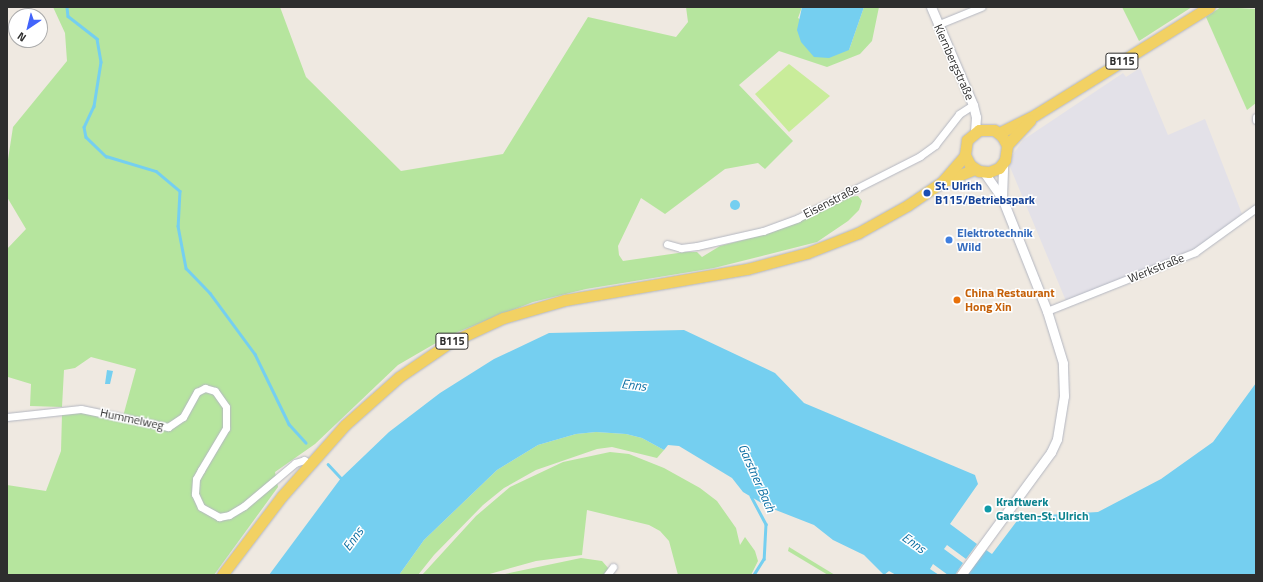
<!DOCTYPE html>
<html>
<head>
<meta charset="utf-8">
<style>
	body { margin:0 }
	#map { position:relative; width:1263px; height:582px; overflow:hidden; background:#efe9e1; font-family:"Titillium Web",sans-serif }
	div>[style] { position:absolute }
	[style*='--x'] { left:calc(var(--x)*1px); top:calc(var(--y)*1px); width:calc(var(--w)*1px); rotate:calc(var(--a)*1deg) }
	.industrial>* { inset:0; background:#e3e1e8 }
	.green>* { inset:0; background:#b6e59e }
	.pitch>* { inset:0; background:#c9ec9a }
	.water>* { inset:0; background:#75cff0 }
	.round { border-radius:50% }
	.stream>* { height:2.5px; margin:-1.25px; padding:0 1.25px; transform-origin:1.25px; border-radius:1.25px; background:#75cff0 }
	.roads { filter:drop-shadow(0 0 1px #b4b7c1) drop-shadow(0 0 1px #b4b7c1) }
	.minor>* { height:7px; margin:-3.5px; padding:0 3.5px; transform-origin:3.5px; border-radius:3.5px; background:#fff }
	.tertiary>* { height:9px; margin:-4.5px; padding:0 4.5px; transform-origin:4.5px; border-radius:4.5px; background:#fff }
	.primary>* { height:11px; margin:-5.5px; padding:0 5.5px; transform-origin:5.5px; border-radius:5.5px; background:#f2d163 }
	.dots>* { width:11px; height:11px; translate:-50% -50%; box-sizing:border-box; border:2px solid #fff; border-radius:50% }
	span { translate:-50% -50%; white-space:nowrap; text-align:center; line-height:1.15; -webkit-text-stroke:3px #fff; paint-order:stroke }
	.shield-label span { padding:1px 3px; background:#fff; border:1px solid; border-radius:3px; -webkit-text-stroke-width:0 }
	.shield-label { font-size:11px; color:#2e2e2e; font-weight:700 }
	.street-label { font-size:12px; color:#2e2e2e }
	.transit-label { font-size:12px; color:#164399; font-weight:700 }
	.left { translate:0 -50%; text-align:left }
	.shop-label { font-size:12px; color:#366cbe; font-weight:700 }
	.food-label { font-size:12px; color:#c56008; font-weight:700 }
	.culture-label { font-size:12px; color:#0d838f; font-weight:700 }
	.water-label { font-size:13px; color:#0d6fa3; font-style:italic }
	.frame { position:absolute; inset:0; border:8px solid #2e2e2e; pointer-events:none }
	.north { position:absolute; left:8px; top:8px; width:40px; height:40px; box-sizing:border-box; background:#fff; border:1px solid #ababab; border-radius:50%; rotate:215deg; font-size:11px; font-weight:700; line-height:16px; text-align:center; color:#2e2e2e }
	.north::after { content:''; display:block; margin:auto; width:14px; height:18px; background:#4264fb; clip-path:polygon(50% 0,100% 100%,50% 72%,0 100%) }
</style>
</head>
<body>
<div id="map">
	<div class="industrial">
		<i style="clip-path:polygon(1140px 68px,1168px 135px,1205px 119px,1242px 214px,1199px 247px,1066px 301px,1008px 162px,1023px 140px,1123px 73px,1126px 77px)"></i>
	</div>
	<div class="green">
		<i style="clip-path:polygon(53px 7px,280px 7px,306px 77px,401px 171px,503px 154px,588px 17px,676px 37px,688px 22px,686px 7px,802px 7px,798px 18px,849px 50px,864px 7px,879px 7px,872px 41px,860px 54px,827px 67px,779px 51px,739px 85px,793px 141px,765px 169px,758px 163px,725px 169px,665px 214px,641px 198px,618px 246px,619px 255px,623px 261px,685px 252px,697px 252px,702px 257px,720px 246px,773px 232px,848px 197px,858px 196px,862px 201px,859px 210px,848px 221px,817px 242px,714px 268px,586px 289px,533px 302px,448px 336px,398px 365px,315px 444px,275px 472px,278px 487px,214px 575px,7px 575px,7px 485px,46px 491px,61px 451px,62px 414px,84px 412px,122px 420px,136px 369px,91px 357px,75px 368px,64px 370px,62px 407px,30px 406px,31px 384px,8px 377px,7px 380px,7px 249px,26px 229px,7px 197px,7px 166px,13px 127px,67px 61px,65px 33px)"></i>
		<i style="clip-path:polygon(1122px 7px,1192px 7px,1139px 41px)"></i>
		<i style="clip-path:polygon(1221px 7px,1256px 9px,1256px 103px,1247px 110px,1206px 17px)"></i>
		<i style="clip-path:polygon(596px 432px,626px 434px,642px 438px,664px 450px,657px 458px,612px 447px,597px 449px,536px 470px,504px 488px,483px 505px,434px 555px,418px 575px,399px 575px,424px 540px,497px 470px,538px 445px,576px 434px)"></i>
		<i style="clip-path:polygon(610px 452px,629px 454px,664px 468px,700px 488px,717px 501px,736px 528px,740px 545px,745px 537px,755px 551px,758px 561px,751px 575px,678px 575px,669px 541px,660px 531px,649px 525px,587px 510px,582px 555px,536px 561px,486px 575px,422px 575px,476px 516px,510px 487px,563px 462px)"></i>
		<i style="clip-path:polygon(789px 547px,835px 575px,828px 575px,788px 551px)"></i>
		<i style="clip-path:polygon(581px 558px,602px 561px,609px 569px,603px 575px,500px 575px)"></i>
	</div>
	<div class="pitch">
		<i style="clip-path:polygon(789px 64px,830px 96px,789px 132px,755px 94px)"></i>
	</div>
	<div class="water">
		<i style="clip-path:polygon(802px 7px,864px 7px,849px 50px,829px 58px,814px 57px,801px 42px,797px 30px)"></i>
		<i class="round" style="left:730px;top:200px;width:10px;height:10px"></i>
		<i style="clip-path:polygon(684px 330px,775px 373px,804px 403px,975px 475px,978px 484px,950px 524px,977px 544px,966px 559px,947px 545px,944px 549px,963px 563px,955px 575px,948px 575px,933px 564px,930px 569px,939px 575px,896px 575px,889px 571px,884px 575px,864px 555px,833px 540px,814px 525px,768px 507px,743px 492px,732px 478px,679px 446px,668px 445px,664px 450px,642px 438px,626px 434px,596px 432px,576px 434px,538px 445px,497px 470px,424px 540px,399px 575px,269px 575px,341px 478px,389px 432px,440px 393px,494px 359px,549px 333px)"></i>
		<i style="clip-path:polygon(107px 370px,113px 371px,110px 384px,105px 384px)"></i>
		<i style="clip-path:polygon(1256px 383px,1256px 575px,967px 575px,986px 550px,992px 554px,1023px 513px,1028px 516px,1098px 512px,1161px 479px,1213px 442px)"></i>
	</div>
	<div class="stream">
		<i style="--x:67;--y:7;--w:9;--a:84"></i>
		<i style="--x:68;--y:16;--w:37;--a:38"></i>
		<i style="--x:97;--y:39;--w:23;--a:80"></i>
		<i style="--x:101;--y:62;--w:45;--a:99"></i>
		<i style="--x:94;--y:106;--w:23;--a:115"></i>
		<i style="--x:84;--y:127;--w:10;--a:79"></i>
		<i style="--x:86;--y:137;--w:28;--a:44"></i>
		<i style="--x:106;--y:156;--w:52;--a:16.7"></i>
		<i style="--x:156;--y:171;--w:31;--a:40"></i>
		<i style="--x:180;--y:191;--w:35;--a:93"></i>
		<i style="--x:178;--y:226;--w:43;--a:79.2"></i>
		<i style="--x:186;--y:268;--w:35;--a:46"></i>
		<i style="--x:210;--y:293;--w:76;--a:53.6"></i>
		<i style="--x:255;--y:354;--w:78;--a:64.1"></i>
		<i style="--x:289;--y:424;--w:25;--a:48"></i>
		<i style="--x:328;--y:464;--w:19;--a:47"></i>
		<i style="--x:751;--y:496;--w:32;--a:62"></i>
		<i style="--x:766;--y:524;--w:35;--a:93"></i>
		<i style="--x:764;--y:559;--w:19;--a:122"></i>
	</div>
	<div class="roads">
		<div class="minor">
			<i style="--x:937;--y:25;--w:48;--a:-22.2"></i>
			<i style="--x:1256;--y:117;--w:3;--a:90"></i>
			<i style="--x:667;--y:244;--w:15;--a:16"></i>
			<i style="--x:681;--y:248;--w:16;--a:-7"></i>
			<i style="--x:697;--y:246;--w:68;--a:-12.8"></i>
			<i style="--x:763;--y:231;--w:37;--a:-20"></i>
			<i style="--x:798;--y:218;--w:137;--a:-26.9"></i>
			<i style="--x:920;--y:156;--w:19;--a:-36"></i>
			<i style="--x:935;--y:145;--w:39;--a:-52"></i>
			<i style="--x:959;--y:114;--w:17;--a:-33"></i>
			<i style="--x:1047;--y:311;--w:159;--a:-21.7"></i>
			<i style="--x:1195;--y:252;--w:75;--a:-35.8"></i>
			<i style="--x:7;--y:417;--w:74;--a:-6.2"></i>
			<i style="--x:81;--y:409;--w:89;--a:11.7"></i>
			<i style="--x:168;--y:427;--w:18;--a:-34"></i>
			<i style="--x:183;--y:417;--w:29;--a:-61"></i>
			<i style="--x:197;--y:392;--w:9;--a:-27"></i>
			<i style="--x:205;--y:388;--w:10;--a:17"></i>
			<i style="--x:215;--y:391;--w:19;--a:55"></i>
			<i style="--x:226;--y:407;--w:21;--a:90"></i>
			<i style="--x:226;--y:428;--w:49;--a:120.8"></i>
			<i style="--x:201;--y:470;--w:10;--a:119"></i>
			<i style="--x:196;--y:479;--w:15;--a:94"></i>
			<i style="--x:195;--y:494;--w:14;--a:65"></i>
			<i style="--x:201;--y:507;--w:21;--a:29"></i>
			<i style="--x:219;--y:517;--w:10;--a:-11"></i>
			<i style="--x:229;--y:515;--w:17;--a:-31"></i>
			<i style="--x:244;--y:506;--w:67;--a:-40.1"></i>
			<i style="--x:295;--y:463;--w:9;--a:-18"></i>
			<i style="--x:304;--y:460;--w:7;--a:34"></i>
			<i style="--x:607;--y:575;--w:10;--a:-53"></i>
		</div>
		<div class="tertiary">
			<i style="--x:931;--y:7;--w:107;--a:66.8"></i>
			<i style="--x:973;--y:105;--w:12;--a:76"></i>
			<i style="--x:976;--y:117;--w:15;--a:94"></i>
			<i style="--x:1002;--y:198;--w:33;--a:-88"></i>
			<i style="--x:961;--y:575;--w:152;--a:-53.8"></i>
			<i style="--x:1051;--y:452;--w:14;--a:-65"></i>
			<i style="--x:1057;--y:439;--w:44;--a:-80.8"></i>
			<i style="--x:1064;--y:396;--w:33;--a:-92"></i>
			<i style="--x:1063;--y:363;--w:54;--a:-107.1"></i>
			<i style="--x:1047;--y:311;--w:122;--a:-111.7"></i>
			<i style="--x:1002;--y:198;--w:32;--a:-125"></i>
		</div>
		<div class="primary">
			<i style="--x:999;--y:133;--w:40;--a:-26.6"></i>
			<i style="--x:1035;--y:115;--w:205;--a:-31.8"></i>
			<i style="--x:1007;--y:145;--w:10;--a:-119"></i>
			<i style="--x:1002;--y:136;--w:10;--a:-143"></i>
			<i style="--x:994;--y:130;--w:15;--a:180"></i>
			<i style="--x:979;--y:130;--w:16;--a:140"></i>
			<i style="--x:967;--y:140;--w:15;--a:98"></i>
			<i style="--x:965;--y:155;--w:11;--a:63"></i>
			<i style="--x:970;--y:165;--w:11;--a:34"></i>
			<i style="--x:979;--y:171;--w:10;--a:6"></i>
			<i style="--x:989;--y:172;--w:11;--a:-22"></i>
			<i style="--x:999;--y:168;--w:10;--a:-53"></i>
			<i style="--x:1005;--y:160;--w:15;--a:-82"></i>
			<i style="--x:1007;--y:145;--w:34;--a:-47"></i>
			<i style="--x:945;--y:181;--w:31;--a:-22"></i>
			<i style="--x:222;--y:575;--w:99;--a:-52.8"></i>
			<i style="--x:282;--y:496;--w:95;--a:-48.4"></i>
			<i style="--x:345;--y:425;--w:72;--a:-41.6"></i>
			<i style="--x:399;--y:377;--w:60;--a:-34.2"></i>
			<i style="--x:449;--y:343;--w:60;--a:-24.8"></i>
			<i style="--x:503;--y:318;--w:65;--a:-16.2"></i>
			<i style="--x:565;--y:300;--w:185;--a:-9.7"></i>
			<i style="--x:747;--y:269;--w:62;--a:-14.9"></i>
			<i style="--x:807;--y:253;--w:55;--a:-21.4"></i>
			<i style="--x:858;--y:233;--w:57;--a:-29.2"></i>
			<i style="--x:908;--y:205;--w:40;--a:-34"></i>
			<i style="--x:941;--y:183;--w:37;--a:-49"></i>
		</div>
	</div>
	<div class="dots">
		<i style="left:927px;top:193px;background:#1a4fb4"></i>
		<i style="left:949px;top:240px;background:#3f7fe0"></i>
		<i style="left:957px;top:300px;background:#e8710a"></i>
		<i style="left:988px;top:509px;background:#0f9aa8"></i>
	</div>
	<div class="shield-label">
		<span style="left:1122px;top:61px">B115</span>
		<span style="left:452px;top:341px">B115</span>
	</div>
	<div class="street-label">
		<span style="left:954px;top:62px;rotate:66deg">Kiernbergstraße</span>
		<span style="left:831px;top:201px;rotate:-27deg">Eisenstraße</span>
		<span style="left:1156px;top:268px;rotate:-22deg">Werkstraße</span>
		<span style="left:132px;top:419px;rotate:12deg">Hummelweg</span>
	</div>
	<div class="transit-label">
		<span class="left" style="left:935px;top:193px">St. Ulrich<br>B115/Betriebspark</span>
	</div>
	<div class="shop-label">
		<span class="left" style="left:957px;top:240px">Elektrotechnik<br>Wild</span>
	</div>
	<div class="food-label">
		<span class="left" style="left:965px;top:300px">China Restaurant<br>Hong Xin</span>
	</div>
	<div class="culture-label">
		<span class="left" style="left:996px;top:509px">Kraftwerk<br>Garsten-St. Ulrich</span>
	</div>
	<div class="water-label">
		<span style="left:634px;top:385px;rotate:7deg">Enns</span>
		<span style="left:757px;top:478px;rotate:66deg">Garstner Bach</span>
		<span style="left:353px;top:539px;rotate:-54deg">Enns</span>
		<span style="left:914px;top:543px;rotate:35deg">Enns</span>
	</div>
	<div class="frame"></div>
	<div class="north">N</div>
</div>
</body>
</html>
